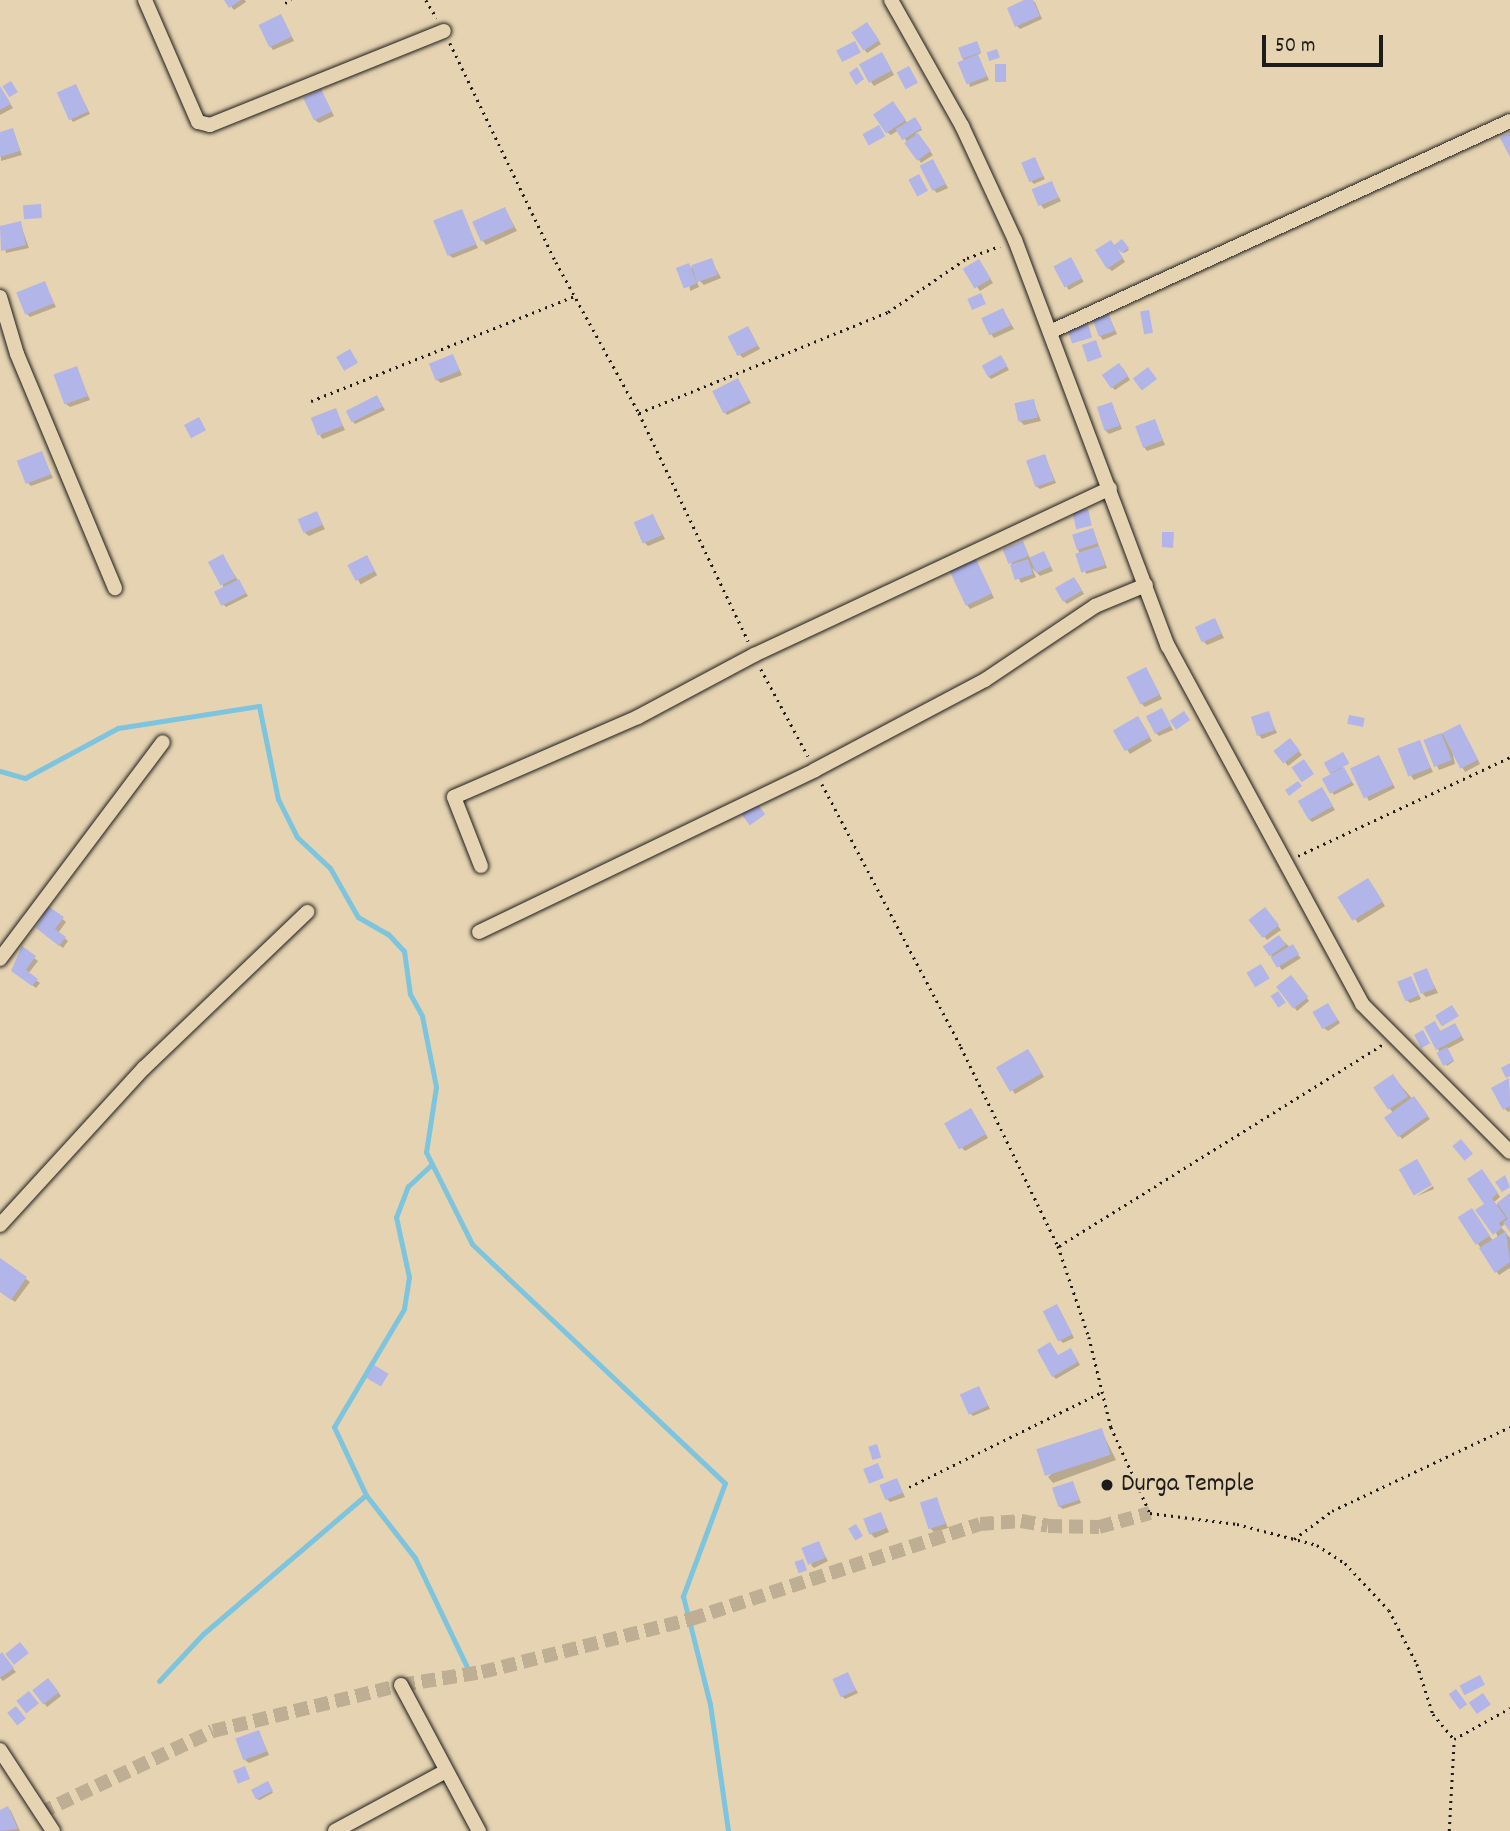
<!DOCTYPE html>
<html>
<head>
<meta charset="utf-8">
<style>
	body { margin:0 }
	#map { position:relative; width:1510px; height:1831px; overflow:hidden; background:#e6d3b1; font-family:Dekko,sans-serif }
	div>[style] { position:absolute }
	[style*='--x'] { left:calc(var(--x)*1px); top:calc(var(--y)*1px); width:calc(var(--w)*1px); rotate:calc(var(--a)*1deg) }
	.shadow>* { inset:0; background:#0003; transform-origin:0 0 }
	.stream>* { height:5px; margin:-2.5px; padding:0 2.5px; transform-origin:2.5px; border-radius:2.5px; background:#7dc4de }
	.building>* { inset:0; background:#b2b5e7; transform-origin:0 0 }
	.street-tunnel>* { height:14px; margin-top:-7px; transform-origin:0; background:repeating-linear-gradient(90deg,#beae93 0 14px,transparent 0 21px) }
	.path>* { height:2.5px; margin-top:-1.25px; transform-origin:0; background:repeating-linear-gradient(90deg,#1c1c1c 0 2px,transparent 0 7px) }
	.roads { filter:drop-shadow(0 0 2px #1c1c1c) drop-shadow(0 0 2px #1c1c1c) }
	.street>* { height:14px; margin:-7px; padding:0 7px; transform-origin:7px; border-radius:7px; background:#e6d3b1 }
	.dots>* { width:19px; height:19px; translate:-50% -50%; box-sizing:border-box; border:4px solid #e6d3b1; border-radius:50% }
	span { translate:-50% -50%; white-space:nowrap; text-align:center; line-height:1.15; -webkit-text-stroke:5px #e6d3b1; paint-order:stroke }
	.poi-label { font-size:26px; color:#1c1c1c }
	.left { translate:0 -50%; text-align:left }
	.scale { position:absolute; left:1262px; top:35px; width:121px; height:32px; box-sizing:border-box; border:4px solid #1c1c1c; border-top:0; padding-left:9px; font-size:21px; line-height:24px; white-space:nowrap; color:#1c1c1c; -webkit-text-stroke:5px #e6d3b1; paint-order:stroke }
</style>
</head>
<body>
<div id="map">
	<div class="shadow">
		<i style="clip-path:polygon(226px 0,245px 0,246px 2px,234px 10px)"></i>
		<i style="clip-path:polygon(1029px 0,1035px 2px,1042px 19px,1020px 29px,1017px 26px)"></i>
		<i style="clip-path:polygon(281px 16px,294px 41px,273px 50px,270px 46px)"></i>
		<i style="clip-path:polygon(870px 28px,881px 44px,867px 53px,864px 49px)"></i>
		<i style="clip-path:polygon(978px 44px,981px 53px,977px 55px,989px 80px,970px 87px,963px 58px)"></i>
		<i style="clip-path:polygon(885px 58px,894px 75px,874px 86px,871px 82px)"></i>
		<i style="clip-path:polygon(76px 86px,90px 114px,73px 122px,70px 118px)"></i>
		<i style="clip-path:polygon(0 89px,13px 108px,0 115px)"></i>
		<i style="clip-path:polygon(321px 91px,334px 116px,319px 123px,315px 120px)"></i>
		<i style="clip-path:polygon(896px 107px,908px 124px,916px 120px,922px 130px,916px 133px,933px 155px,921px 163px,899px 130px,891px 135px,887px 132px)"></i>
		<i style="clip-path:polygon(13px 130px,22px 155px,1px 161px,0 134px)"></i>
		<i style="clip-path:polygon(1034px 159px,1045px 179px,1034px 184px,1031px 181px)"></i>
		<i style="clip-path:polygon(933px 161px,948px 188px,937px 193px,934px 190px)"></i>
		<i style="clip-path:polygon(1051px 183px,1061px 201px,1044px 209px,1041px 205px)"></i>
		<i style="clip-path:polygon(505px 209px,517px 231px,486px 245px,483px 241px)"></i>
		<i style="clip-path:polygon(461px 212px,478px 248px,453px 258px,449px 255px)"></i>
		<i style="clip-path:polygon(20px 223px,29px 248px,6px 253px,0 227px)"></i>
		<i style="clip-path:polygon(1122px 241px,1129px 250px,1124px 253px,1116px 248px,1125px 262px,1112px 271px,1108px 268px,1115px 246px)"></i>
		<i style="left:1071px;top:259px;width:26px;height:17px;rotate:61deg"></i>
		<i style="clip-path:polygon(711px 260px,721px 278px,704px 285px,695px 276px,699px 287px,690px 291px,688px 265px,692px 268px)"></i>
		<i style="clip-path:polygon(982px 265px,993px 283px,980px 291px,965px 270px)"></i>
		<i style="clip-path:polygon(44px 283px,56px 307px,30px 317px,27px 314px)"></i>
		<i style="clip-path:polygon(1003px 310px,1014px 329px,994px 338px,991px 334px)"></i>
		<i style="clip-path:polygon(1108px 314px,1117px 334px,1103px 340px,1100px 336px)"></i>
		<i style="clip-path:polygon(748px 328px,760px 349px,743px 358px,740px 355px)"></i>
		<i style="clip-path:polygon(453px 356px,462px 375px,441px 383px,437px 380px)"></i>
		<i style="clip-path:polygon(1001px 357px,1009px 370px,991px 379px,988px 376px)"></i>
		<i style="clip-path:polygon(76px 368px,90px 400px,70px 407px,66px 404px)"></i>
		<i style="clip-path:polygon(1123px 368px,1130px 380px,1115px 390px,1111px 386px)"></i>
		<i style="clip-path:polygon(738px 380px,751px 403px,727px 415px,724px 411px)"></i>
		<i style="clip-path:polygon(377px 397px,385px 410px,355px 424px,352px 420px)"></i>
		<i style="clip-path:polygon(1033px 401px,1041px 421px,1024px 425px,1020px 421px)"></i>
		<i style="clip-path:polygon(1112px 404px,1122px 429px,1109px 434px,1106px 431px)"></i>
		<i style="clip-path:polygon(335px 410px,345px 430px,323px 439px,320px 436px)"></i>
		<i style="clip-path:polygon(1155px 421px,1165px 445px,1147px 451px,1144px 447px)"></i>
		<i style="clip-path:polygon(41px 453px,53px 478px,31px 486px,28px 483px)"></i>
		<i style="clip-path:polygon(1045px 456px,1056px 483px,1040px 489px,1036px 486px)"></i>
		<i style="clip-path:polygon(316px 513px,325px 529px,309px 536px,305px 533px)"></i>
		<i style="clip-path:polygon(653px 516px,665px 539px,648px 546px,645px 543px)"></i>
		<i style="clip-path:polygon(1093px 530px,1107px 568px,1086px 574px,1078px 549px)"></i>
		<i style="clip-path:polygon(1022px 543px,1030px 558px,1044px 553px,1053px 571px,1040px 576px,1032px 568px,1036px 577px,1021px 583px,1005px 550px)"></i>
		<i style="clip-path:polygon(223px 557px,248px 596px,226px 607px,223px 604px)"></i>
		<i style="left:367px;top:557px;width:21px;height:19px;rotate:61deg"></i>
		<i style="clip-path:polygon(976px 562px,994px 598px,970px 609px,967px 605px)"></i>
		<i style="clip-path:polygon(1077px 582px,1084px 594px,1067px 604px,1063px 600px)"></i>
		<i style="clip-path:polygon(1215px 620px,1224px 638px,1207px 645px,1204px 642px)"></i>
		<i style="clip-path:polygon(1146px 669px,1162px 699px,1145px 707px,1142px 704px)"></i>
		<i style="clip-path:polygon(1162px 711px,1173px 730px,1159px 736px,1156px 733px)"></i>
		<i style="clip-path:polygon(1268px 713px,1277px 733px,1262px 739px,1259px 735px)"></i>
		<i style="clip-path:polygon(1141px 722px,1152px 741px,1130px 754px,1115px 731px)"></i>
		<i style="clip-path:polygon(1460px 726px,1480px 764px,1465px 772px,1452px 750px,1455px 764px,1439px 770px,1425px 741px)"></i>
		<i style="clip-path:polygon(1419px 742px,1433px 772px,1414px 780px,1411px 776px)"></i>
		<i style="clip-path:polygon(1293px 744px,1302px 755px,1288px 766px,1285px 762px)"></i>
		<i style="clip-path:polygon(1344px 755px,1348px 764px,1342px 767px,1354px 785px,1334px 795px,1324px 779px,1332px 774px,1329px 771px)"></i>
		<i style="clip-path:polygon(1381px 760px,1395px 788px,1369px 801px,1352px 770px)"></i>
		<i style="clip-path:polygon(1322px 789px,1335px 810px,1312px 822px,1309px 819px)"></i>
		<i style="clip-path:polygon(1371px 883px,1385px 906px,1358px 923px,1355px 919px)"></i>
		<i style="clip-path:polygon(49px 908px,66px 922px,58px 933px,68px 941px,63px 948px,42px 932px,42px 917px)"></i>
		<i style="clip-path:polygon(1268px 912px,1281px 930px,1267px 940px,1251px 920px)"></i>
		<i style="clip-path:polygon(1279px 937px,1301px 958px,1282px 970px,1271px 956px)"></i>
		<i style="clip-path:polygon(34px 958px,38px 961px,28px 974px,40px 983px,36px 988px,17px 974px)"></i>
		<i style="clip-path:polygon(1426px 970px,1438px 993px,1426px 997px,1423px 994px)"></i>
		<i style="clip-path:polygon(1410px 978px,1421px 999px,1410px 1003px,1407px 1000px)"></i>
		<i style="clip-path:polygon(1294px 981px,1309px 1001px,1297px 1011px,1278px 986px)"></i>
		<i style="clip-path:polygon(1331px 1009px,1340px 1023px,1328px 1031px,1324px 1028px)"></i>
		<i style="clip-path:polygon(1435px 1023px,1441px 1032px,1455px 1025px,1464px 1040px,1447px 1049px,1454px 1061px,1447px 1066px,1438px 1049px)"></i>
		<i style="clip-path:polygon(1031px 1054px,1044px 1077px,1015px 1094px,998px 1068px)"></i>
		<i style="clip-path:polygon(1396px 1080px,1430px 1119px,1402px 1139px,1386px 1117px,1393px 1113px,1375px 1088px)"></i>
		<i style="clip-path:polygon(1509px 1081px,1510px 1111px,1508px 1112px,1505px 1109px)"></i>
		<i style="clip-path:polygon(971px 1110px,988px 1138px,965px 1151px,962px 1148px)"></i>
		<i style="clip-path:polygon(1485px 1174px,1500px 1197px,1494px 1202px,1496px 1205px,1510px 1195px,1510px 1229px,1506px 1223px,1501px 1227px,1510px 1238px,1510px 1268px,1499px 1275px,1478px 1244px,1475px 1214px,1493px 1241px,1498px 1238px,1486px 1205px)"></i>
		<i style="clip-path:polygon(1433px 1186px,1434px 1189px,1417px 1196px)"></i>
		<i style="clip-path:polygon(0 1260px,30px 1282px,15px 1302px,0 1291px)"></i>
		<i style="clip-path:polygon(1060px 1310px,1074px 1338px,1063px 1343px,1060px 1340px)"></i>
		<i style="clip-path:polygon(1074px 1354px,1080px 1365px,1056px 1379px,1053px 1376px,1059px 1357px)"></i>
		<i style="clip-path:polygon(979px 1388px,990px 1409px,973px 1416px,970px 1413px)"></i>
		<i style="clip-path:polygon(1101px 1430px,1116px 1460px,1053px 1483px,1048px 1477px)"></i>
		<i style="clip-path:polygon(897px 1480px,905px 1497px,890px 1502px,887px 1499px)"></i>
		<i style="clip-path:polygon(1073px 1483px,1081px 1503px,1063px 1509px,1059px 1506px)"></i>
		<i style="clip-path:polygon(936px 1499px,948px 1528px,934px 1532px,931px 1529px)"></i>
		<i style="clip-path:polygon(880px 1514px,889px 1532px,875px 1538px,871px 1534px)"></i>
		<i style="clip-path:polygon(818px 1543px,828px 1561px,814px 1568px,811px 1565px)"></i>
		<i style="clip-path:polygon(0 1655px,16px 1672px,3px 1681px,0 1678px)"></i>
		<i style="clip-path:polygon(847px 1674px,858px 1693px,845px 1699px,842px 1696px)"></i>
		<i style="clip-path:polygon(51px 1683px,61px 1696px,47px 1707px,34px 1690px)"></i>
		<i style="clip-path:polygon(259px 1732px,269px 1755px,249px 1763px,245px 1760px)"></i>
		<i style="left:268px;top:1784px;width:10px;height:16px;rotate:61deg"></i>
		<i style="clip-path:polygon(7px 1808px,11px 1811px,20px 1831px,0 1831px,0 1812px)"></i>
	</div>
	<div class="stream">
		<i style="--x:0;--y:771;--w:26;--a:16"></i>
		<i style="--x:25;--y:778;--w:106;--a:-28.3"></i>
		<i style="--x:118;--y:728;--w:143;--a:-8.9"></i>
		<i style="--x:259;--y:706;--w:95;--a:78.5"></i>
		<i style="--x:278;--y:799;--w:42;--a:63.4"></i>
		<i style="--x:297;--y:837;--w:45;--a:43.2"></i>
		<i style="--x:330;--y:868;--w:56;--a:60.3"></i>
		<i style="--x:358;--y:917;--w:34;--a:30"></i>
		<i style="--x:388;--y:934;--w:23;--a:47"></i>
		<i style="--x:404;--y:951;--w:43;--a:82.1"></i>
		<i style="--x:410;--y:994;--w:25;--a:61"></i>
		<i style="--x:422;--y:1016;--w:72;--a:78.8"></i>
		<i style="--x:436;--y:1087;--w:66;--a:98.7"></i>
		<i style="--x:426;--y:1152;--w:103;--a:63.4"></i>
		<i style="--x:472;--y:1244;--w:348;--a:43.4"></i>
		<i style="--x:725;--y:1483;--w:121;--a:110.4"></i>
		<i style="--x:683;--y:1596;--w:111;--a:76"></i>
		<i style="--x:710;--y:1704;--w:128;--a:81.9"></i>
		<i style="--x:432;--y:1164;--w:33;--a:137"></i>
		<i style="--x:408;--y:1186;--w:33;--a:111"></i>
		<i style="--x:396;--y:1217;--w:61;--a:77.8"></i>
		<i style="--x:409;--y:1277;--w:32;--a:99"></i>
		<i style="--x:404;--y:1309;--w:137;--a:120.7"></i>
		<i style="--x:334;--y:1427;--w:75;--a:64.8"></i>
		<i style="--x:366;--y:1495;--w:80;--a:52.1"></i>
		<i style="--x:415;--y:1558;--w:121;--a:64.5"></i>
		<i style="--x:159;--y:1681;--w:64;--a:-46.9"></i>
		<i style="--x:203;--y:1634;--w:214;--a:-40.5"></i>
	</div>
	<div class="building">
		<i style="clip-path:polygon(224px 0,241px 0,229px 8px)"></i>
		<i style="clip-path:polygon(1024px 0,1033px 0,1040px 16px,1015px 27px,1007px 8px)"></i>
		<i style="left:281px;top:14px;width:25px;height:25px;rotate:64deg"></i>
		<i style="left:867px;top:22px;width:22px;height:19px;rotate:56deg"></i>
		<i style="left:855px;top:41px;width:13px;height:21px;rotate:63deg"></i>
		<i style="left:977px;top:41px;width:12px;height:20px;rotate:70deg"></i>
		<i style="left:997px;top:49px;width:9px;height:11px;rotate:72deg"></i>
		<i style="left:882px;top:52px;width:21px;height:26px;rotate:62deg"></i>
		<i style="left:978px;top:54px;width:24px;height:22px;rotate:68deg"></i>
		<i style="left:995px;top:64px;width:11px;height:18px"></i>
		<i style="left:909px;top:66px;width:19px;height:14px;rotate:62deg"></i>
		<i style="clip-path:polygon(857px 67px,864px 79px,856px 85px,849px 73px)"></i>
		<i style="left:11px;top:81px;width:13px;height:10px;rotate:58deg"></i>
		<i style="left:76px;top:84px;width:30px;height:21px;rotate:66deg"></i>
		<i style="clip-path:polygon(0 86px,11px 104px,0 110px)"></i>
		<i style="left:321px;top:89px;width:25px;height:20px;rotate:64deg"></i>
		<i style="left:893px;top:101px;width:23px;height:24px;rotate:56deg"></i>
		<i style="left:915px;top:117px;width:13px;height:23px;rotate:58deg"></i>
		<i style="left:879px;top:125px;width:13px;height:19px;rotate:61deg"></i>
		<i style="clip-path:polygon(13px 128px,20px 151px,0 157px,0 132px)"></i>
		<i style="clip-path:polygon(1510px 132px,1510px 157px,1500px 138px)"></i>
		<i style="left:918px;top:133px;width:22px;height:17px;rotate:54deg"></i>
		<i style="left:1035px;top:157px;width:21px;height:15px;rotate:67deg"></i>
		<i style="left:933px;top:159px;width:28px;height:15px;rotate:63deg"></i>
		<i style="left:919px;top:174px;width:19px;height:12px;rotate:62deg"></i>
		<i style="left:1052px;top:181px;width:18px;height:22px;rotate:68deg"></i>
		<i style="left:41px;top:204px;width:14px;height:18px;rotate:86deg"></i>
		<i style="left:505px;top:207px;width:22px;height:36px;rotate:66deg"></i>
		<i style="left:462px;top:209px;width:38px;height:31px;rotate:68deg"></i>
		<i style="clip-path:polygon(21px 221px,26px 245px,1px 251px,0 226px)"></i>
		<i style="clip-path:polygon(1122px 239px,1129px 248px,1122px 253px,1117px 248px,1123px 258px,1107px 269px,1095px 250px,1111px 240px,1114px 245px)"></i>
		<i style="left:1071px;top:257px;width:24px;height:20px;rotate:62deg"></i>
		<i style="left:712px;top:258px;width:18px;height:22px;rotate:71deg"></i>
		<i style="left:979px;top:259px;width:23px;height:19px;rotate:59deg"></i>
		<i style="left:689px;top:263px;width:22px;height:14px;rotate:69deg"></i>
		<i style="left:45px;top:281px;width:24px;height:31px;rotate:68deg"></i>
		<i style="left:981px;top:293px;width:12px;height:15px;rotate:66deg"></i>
		<i style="left:1003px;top:308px;width:19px;height:24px;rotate:65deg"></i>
		<i style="left:1149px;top:310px;width:23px;height:9px;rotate:80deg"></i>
		<i style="left:1108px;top:312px;width:20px;height:17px;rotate:70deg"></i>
		<i style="left:1088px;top:324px;width:14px;height:21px;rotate:73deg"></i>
		<i style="left:748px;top:326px;width:22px;height:23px;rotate:63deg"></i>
		<i style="left:1096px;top:340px;width:18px;height:15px;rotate:71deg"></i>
		<i style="left:350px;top:349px;width:16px;height:16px;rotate:60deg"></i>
		<i style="left:453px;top:354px;width:18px;height:26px;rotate:68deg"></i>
		<i style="left:1001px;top:355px;width:13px;height:22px;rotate:61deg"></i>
		<i style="left:1119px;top:363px;width:16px;height:21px;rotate:55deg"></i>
		<i style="left:77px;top:366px;width:32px;height:25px;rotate:70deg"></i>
		<i style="left:1148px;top:367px;width:15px;height:19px;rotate:53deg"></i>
		<i style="left:738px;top:378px;width:25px;height:29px;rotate:63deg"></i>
		<i style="left:377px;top:395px;width:13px;height:35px;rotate:63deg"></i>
		<i style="left:1034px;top:399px;width:19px;height:20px;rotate:78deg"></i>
		<i style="left:1112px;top:402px;width:25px;height:16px;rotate:72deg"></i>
		<i style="left:336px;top:408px;width:19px;height:27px;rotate:69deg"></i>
		<i style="left:199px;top:417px;width:15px;height:17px;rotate:62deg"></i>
		<i style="left:1155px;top:419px;width:23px;height:21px;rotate:70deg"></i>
		<i style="left:42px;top:451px;width:25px;height:27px;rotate:69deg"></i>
		<i style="left:1045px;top:454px;width:28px;height:20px;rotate:71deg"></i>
		<i style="left:1088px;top:509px;width:17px;height:16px;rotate:77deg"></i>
		<i style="left:317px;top:511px;width:15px;height:21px;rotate:67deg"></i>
		<i style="left:653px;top:514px;width:23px;height:21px;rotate:67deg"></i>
		<i style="left:1093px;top:528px;width:16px;height:22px;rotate:72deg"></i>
		<i style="clip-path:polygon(1162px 532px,1174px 532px,1173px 548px,1162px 547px)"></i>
		<i style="left:1023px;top:541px;width:16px;height:22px;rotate:68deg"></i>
		<i style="left:1099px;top:546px;width:20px;height:25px;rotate:72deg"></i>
		<i style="left:1044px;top:551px;width:17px;height:16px;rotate:66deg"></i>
		<i style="left:223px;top:554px;width:27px;height:17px;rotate:62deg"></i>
		<i style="left:367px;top:555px;width:18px;height:22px;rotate:63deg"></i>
		<i style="left:976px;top:559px;width:38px;height:29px;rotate:65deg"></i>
		<i style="left:1028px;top:559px;width:16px;height:19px;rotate:72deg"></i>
		<i style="left:1074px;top:577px;width:16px;height:22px;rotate:60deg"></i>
		<i style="left:239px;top:579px;width:16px;height:28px;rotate:63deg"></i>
		<i style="left:1215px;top:618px;width:17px;height:22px;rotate:66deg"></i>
		<i style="left:1146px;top:667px;width:31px;height:22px;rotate:63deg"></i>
		<i style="left:1162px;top:708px;width:20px;height:18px;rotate:63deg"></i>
		<i style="left:1184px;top:711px;width:11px;height:17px;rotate:56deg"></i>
		<i style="left:1269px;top:711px;width:20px;height:19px;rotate:72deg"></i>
		<i style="left:1349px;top:715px;width:16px;height:9px;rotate:11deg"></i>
		<i style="left:1138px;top:716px;width:24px;height:29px;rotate:60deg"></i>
		<i style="left:1460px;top:724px;width:40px;height:20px;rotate:63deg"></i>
		<i style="left:1441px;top:733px;width:29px;height:19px;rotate:68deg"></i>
		<i style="left:1290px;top:738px;width:16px;height:21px;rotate:52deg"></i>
		<i style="left:1420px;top:740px;width:30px;height:24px;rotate:69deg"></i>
		<i style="left:1343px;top:752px;width:13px;height:22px;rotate:61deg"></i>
		<i style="left:1379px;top:755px;width:33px;height:32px;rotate:65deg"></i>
		<i style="left:1304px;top:759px;width:18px;height:15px;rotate:56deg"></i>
		<i style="left:1344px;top:767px;width:17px;height:25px;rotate:62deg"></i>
		<i style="clip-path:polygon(1298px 781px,1302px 786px,1289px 796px,1285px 790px)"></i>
		<i style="left:1322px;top:787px;width:22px;height:28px;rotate:60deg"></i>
		<i style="left:757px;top:803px;width:14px;height:19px;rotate:54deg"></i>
		<i style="left:1368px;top:878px;width:28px;height:36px;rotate:58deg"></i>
		<i style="clip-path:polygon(48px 906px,64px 917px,55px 929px,66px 937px,59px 946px,36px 928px)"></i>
		<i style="left:1265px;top:907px;width:23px;height:21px;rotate:52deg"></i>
		<i style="left:1279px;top:935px;width:12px;height:20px;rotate:55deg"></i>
		<i style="left:1293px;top:944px;width:12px;height:26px;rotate:59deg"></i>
		<i style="clip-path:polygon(22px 946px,36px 956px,26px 970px,38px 979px,32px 986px,11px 971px)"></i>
		<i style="left:1261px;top:964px;width:17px;height:17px;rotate:59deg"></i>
		<i style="left:1427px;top:968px;width:22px;height:15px;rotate:69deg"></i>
		<i style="left:1291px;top:975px;width:28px;height:19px;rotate:52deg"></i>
		<i style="left:1411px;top:976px;width:21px;height:15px;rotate:67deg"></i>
		<i style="left:1278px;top:991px;width:14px;height:9px;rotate:56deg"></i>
		<i style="left:1328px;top:1003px;width:20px;height:18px;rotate:60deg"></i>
		<i style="left:1452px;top:1005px;width:13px;height:20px;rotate:58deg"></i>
		<i style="clip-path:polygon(1435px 1021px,1440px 1031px,1455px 1023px,1462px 1036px,1436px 1050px,1424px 1027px)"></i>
		<i style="left:1423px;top:1030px;width:15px;height:10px;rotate:62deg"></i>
		<i style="left:1447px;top:1047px;width:15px;height:12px;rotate:62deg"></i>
		<i style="left:1028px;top:1049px;width:28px;height:37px;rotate:60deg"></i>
		<i style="clip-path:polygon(1510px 1063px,1510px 1076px,1506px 1078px,1501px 1068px)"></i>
		<i style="left:1393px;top:1074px;width:27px;height:24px;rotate:56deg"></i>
		<i style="clip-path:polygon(1509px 1078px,1510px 1106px,1503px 1110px,1491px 1088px)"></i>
		<i style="left:1414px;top:1096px;width:24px;height:37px;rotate:54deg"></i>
		<i style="left:971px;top:1108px;width:30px;height:31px;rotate:60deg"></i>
		<i style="left:1461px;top:1139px;width:19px;height:11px;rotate:51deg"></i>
		<i style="left:1417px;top:1159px;width:30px;height:21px;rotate:60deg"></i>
		<i style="clip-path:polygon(1482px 1169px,1498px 1193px,1492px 1198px,1506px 1218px,1499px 1223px,1502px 1228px,1493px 1235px,1475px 1210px,1484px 1204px,1467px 1179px)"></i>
		<i style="clip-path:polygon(1505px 1175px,1510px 1187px,1502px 1192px,1495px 1182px)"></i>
		<i style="clip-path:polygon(1510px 1193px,1510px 1232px,1503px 1222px,1508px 1219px,1497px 1203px)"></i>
		<i style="left:1472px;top:1208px;width:33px;height:17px;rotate:57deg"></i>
		<i style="clip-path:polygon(1506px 1231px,1510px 1262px,1495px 1273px,1479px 1248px)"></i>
		<i style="clip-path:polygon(0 1258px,27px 1277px,11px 1300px,0 1292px)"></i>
		<i style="left:1057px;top:1304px;width:34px;height:16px;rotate:63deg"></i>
		<i style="clip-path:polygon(1050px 1342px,1058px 1355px,1071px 1348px,1078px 1362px,1052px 1377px,1037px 1350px)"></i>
		<i style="left:374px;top:1365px;width:17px;height:15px;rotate:31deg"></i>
		<i style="left:979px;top:1386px;width:22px;height:21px;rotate:66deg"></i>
		<i style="left:1102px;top:1428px;width:28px;height:69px;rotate:72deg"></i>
		<i style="left:877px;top:1444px;width:14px;height:9px;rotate:73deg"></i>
		<i style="left:878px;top:1463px;width:16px;height:16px;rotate:68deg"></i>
		<i style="left:897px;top:1478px;width:16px;height:19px;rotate:68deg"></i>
		<i style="left:1073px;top:1481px;width:20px;height:22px;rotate:72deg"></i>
		<i style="left:937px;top:1497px;width:28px;height:18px;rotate:72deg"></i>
		<i style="left:881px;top:1512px;width:17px;height:19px;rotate:69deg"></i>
		<i style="left:856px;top:1524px;width:14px;height:9px;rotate:60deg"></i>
		<i style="left:819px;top:1541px;width:18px;height:19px;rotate:68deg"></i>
		<i style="left:803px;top:1559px;width:12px;height:9px;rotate:70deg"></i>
		<i style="left:20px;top:1642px;width:14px;height:19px;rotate:51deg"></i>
		<i style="clip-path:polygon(2px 1652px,14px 1668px,0 1678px,0 1654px)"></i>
		<i style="left:848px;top:1672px;width:20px;height:17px;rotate:66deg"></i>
		<i style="left:1480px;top:1675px;width:11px;height:23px;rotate:63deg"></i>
		<i style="left:48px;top:1678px;width:18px;height:20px;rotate:52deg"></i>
		<i style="left:1456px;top:1689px;width:19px;height:9px;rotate:54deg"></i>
		<i style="left:29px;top:1691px;width:16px;height:16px;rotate:52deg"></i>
		<i style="left:1483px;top:1693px;width:14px;height:17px;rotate:56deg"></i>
		<i style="left:16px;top:1706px;width:16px;height:11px;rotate:52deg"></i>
		<i style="left:259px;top:1730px;width:23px;height:25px;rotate:70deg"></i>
		<i style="left:245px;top:1766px;width:14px;height:13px;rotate:69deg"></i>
		<i style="left:268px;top:1781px;width:11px;height:19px;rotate:63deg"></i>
		<i style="clip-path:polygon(8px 1806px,18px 1829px,0 1831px,0 1810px)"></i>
	</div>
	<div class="street-tunnel">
		<i style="--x:40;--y:1813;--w:191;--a:-25.4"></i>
		<i style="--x:213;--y:1731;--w:194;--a:-13.7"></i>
		<i style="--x:401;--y:1685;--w:82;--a:-9.1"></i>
		<i style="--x:482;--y:1672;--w:216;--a:-14.2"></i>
		<i style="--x:691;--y:1619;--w:304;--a:-18.2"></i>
		<i style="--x:980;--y:1524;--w:41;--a:-4.2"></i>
		<i style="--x:1021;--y:1521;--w:27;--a:10"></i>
		<i style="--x:1048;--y:1526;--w:51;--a:1.1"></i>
		<i style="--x:1099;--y:1527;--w:53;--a:-15.4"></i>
	</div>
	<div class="path">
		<i style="--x:426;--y:0;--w:21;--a:59"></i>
		<i style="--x:285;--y:3;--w:7;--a:-27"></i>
		<i style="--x:450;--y:43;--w:243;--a:64.2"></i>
		<i style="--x:556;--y:262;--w:172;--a:61.2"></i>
		<i style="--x:639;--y:413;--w:253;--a:64.4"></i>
		<i style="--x:311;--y:401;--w:284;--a:-21.7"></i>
		<i style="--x:639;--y:413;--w:269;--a:-22.1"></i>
		<i style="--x:888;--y:312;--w:96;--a:-34.4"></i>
		<i style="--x:967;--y:258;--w:35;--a:-20"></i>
		<i style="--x:761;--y:669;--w:99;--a:61.6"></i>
		<i style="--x:822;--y:784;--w:297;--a:62.1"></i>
		<i style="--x:961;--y:1047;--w:221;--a:64"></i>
		<i style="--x:1058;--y:1246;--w:96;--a:71.2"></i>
		<i style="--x:1089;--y:1337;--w:93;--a:76.3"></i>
		<i style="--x:1111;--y:1427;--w:94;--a:65.6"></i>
		<i style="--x:1150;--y:1513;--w:88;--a:7.2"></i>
		<i style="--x:1237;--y:1524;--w:83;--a:14.7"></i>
		<i style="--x:1317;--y:1545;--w:33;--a:33"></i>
		<i style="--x:1345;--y:1563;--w:64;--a:46.9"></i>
		<i style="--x:1389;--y:1610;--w:61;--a:62.6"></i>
		<i style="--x:1417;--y:1664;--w:52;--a:72.3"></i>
		<i style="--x:1433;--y:1714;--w:33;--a:50"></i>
		<i style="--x:1454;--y:1739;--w:64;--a:-29"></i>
		<i style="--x:1298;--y:856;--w:234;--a:-25"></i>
		<i style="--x:1059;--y:1246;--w:382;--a:-31.9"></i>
		<i style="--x:909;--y:1487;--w:213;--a:-26.2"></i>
		<i style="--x:1294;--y:1539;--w:47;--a:-36.4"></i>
		<i style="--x:1332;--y:1511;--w:197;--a:-25.3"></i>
		<i style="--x:1449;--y:1831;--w:91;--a:-86.9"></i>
	</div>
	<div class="roads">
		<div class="street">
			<i style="--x:145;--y:0;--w:133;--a:66.5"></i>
			<i style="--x:198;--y:122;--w:12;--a:14"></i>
			<i style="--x:210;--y:125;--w:252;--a:-21.9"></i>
			<i style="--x:891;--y:0;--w:145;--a:60.6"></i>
			<i style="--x:962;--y:126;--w:126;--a:65.1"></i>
			<i style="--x:1015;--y:240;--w:434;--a:69.4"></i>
			<i style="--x:1168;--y:646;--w:407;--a:61.5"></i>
			<i style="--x:1362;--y:1004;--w:209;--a:45"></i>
			<i style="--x:0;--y:297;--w:59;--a:73.4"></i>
			<i style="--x:17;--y:354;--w:254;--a:67.3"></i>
			<i style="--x:1050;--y:332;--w:506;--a:-24.64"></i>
			<i style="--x:481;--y:866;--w:74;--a:-111.4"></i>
			<i style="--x:454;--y:797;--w:201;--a:-23.5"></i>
			<i style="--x:638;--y:717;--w:132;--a:-28.1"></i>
			<i style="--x:754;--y:655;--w:393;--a:-25.1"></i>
			<i style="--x:479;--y:932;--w:373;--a:-25.7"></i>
			<i style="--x:815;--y:770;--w:192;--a:-27.9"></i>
			<i style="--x:985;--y:680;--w:133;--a:-33.9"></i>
			<i style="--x:1095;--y:606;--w:55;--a:-22.4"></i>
			<i style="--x:0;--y:959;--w:271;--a:-53.1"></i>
			<i style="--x:0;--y:1225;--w:213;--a:-47.5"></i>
			<i style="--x:144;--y:1068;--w:226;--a:-43.7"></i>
			<i style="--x:401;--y:1685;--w:166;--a:61.9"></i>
			<i style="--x:0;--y:1750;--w:97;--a:56.8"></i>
			<i style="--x:335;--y:1831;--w:124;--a:-28.4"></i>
		</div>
	</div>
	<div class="dots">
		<i style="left:1107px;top:1485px;background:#1c1c1c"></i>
	</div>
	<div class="poi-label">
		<span class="left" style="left:1121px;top:1485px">Durga Temple</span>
	</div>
	<div class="scale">50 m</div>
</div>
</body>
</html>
